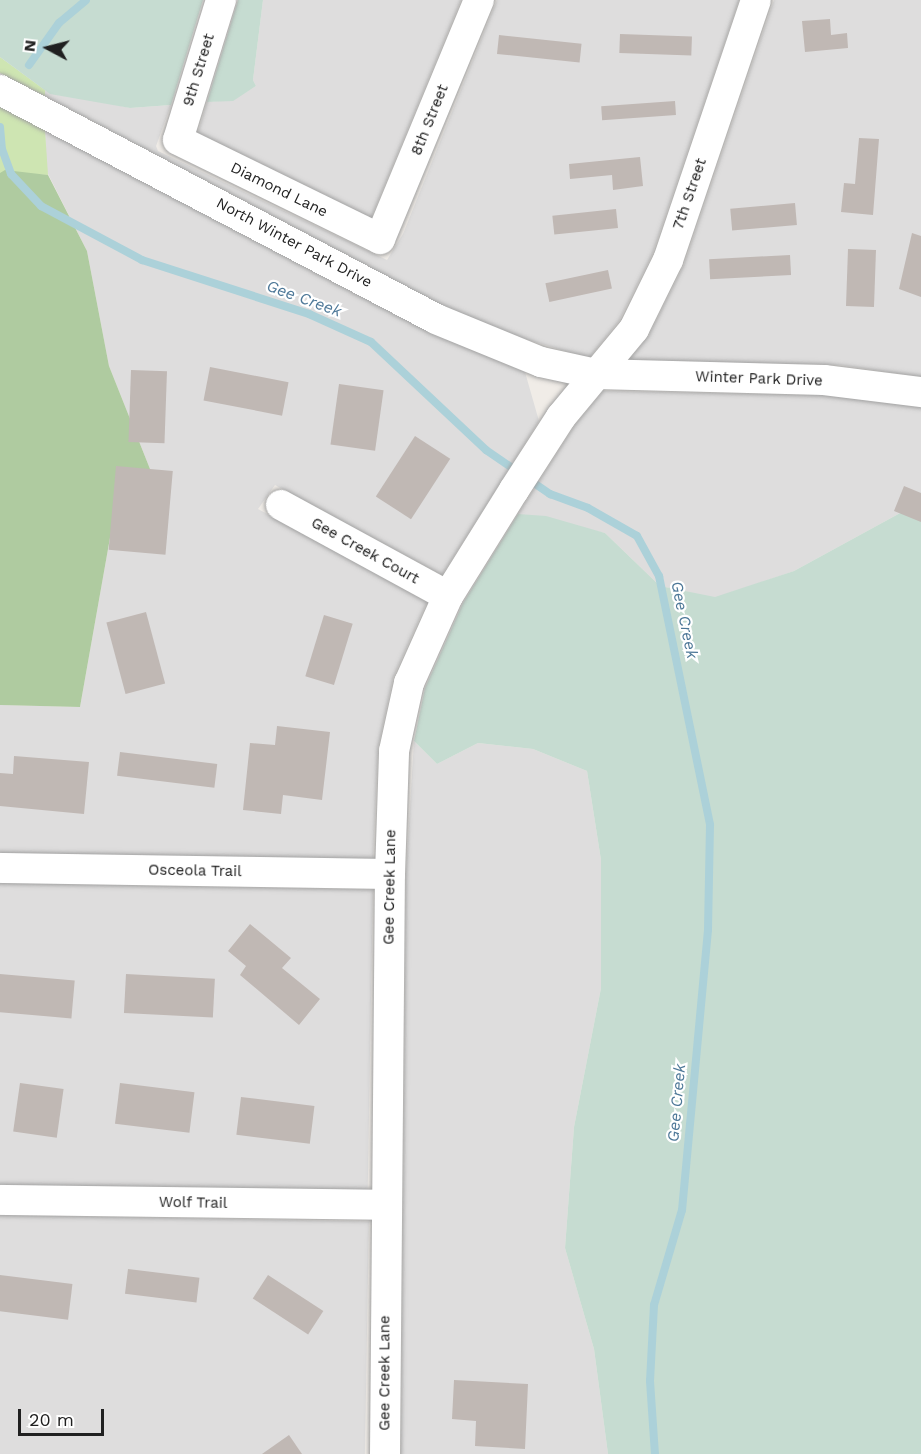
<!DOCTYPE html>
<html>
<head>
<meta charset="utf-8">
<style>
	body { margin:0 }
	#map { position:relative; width:921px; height:1454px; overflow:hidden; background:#f0ece7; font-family:"Work Sans",sans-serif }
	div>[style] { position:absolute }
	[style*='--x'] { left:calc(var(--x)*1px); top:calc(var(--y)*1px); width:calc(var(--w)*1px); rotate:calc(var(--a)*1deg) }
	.residential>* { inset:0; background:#dedddd; transform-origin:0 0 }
	.grass>* { inset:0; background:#cee5b2 }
	.forest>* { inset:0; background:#afcba0 }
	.wetland>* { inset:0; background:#c6dcd1 }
	.stream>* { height:8px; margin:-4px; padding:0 4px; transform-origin:4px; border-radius:4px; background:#acd1d9 }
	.building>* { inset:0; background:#c0b8b4; transform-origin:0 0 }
	.roads { filter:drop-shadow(0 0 2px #a1a1a1) drop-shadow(0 0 2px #a1a1a1) }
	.minor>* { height:30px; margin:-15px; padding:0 15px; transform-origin:15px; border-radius:15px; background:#fff }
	span { translate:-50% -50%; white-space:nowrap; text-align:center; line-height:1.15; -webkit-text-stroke:4.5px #fff; paint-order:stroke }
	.street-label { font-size:15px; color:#202020 }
	.water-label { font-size:16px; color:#4e7898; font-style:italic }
	.north { position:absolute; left:18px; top:18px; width:60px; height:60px; -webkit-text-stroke:4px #fff; paint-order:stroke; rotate:277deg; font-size:16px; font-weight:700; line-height:24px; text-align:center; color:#202020 }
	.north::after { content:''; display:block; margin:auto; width:21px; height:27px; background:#202020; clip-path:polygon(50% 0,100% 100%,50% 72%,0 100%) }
	.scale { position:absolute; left:18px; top:1409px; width:86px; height:27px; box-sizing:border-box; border:3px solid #202020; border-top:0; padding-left:8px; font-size:18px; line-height:21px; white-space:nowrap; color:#202020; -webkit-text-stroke:4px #fff; paint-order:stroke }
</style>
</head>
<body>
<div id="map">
	<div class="residential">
		<i style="clip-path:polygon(263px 0,461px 0,371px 218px,198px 133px,207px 102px,233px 100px,256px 86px,253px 80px)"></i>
		<i style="clip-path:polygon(497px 0,739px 0,652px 255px,619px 321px,589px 358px,499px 331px,443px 306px,45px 96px,45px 90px,130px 108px,171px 105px,156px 146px,158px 151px,387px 260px,403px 234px)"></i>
		<i style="clip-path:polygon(774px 0,921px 0,921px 377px,841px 365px,628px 361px,649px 335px,684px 265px)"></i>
		<i style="clip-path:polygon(45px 130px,427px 331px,525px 372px,539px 421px,442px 575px,275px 485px,258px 509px,427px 602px,393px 678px,378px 748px,373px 859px,0 854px,0 705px,80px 707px,116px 504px,150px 469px,109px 366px,87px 251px,46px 170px)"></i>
		<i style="clip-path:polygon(603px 391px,824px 395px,921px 407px,921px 510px,913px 506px,794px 571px,715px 598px,660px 586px,605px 533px,518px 514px,575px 425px)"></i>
		<i style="clip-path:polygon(414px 741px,437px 764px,478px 743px,533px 749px,587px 771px,601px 860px,601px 988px,574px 1127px,565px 1248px,594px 1349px,608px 1454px,401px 1454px,406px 874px)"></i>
		<i style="left:0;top:883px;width:373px;height:302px;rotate:1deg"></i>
		<i style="left:0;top:1215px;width:369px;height:239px;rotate:1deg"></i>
	</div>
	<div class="grass">
		<i style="clip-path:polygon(0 57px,45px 90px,45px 96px,0 73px)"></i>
		<i style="clip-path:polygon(0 107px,45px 130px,48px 175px,0 173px)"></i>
	</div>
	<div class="forest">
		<i style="clip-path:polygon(5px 170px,48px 175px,87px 251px,109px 366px,150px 469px,116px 504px,80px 707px,0 705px,0 173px)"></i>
	</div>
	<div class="wetland">
		<i style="clip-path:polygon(0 0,203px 0,171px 105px,130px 108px,50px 94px,0 57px)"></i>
		<i style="clip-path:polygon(238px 0,263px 0,253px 80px,256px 86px,233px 101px,207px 102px)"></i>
		<i style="clip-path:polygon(913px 506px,921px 510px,921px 1454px,608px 1454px,594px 1349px,565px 1248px,574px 1127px,601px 988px,601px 860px,587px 771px,533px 749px,478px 743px,437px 764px,414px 741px,425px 688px,463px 603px,518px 514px,546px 516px,605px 533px,660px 586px,715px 597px,794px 571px)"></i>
	</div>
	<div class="stream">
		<i style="--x:29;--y:65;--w:52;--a:-54.5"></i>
		<i style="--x:59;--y:23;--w:35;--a:-40"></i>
		<i style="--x:0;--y:127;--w:22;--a:85"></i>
		<i style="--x:2;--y:149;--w:27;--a:70"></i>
		<i style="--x:11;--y:174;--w:44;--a:46.8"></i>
		<i style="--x:41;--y:206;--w:115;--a:28.1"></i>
		<i style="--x:142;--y:260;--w:176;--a:17.9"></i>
		<i style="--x:309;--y:314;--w:68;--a:24.3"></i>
		<i style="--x:371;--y:342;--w:158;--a:43.2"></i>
		<i style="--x:486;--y:450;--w:78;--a:34.5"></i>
		<i style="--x:550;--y:494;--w:40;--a:20.2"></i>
		<i style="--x:588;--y:508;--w:56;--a:29.7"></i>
		<i style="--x:637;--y:536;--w:46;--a:61.2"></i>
		<i style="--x:659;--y:576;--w:254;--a:78.4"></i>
		<i style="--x:710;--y:825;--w:105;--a:91.1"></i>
		<i style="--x:708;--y:930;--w:281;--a:95.3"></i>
		<i style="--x:682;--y:1210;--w:99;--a:106.4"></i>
		<i style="--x:654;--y:1305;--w:76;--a:93"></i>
		<i style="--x:650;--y:1381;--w:73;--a:86.1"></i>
	</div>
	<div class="building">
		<i style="clip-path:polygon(830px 19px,831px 35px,847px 33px,848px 48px,805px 52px,802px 21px)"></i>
		<i style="left:620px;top:34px;width:72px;height:19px;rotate:2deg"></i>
		<i style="left:499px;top:35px;width:83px;height:19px;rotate:6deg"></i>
		<i style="left:675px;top:101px;width:14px;height:74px;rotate:86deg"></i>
		<i style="clip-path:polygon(859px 138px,879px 139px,873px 215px,841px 212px,844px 183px,855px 184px)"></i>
		<i style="clip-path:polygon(640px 157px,643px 186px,613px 190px,612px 175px,570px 179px,569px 164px)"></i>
		<i style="left:795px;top:203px;width:22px;height:65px;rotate:85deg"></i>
		<i style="left:616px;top:209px;width:19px;height:64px;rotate:84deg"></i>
		<i style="clip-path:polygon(912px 233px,921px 236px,921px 297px,899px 289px)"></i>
		<i style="left:848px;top:249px;width:28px;height:57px;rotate:2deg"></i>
		<i style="left:790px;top:255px;width:20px;height:81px;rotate:87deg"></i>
		<i style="left:608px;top:270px;width:19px;height:64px;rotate:78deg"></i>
		<i style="left:210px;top:367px;width:80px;height:34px;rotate:11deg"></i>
		<i style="left:131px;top:370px;width:36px;height:72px;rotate:2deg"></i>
		<i style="left:339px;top:384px;width:45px;height:61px;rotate:8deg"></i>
		<i style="left:415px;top:436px;width:42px;height:72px;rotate:33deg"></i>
		<i style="left:116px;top:466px;width:57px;height:84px;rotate:5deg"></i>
		<i style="clip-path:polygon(904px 486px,921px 493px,921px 522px,894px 511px)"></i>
		<i style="left:146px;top:612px;width:74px;height:41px;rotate:75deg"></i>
		<i style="left:324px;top:615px;width:30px;height:64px;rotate:17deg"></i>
		<i style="clip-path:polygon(277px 726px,330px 732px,322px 800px,283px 795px,281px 814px,243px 810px,250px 743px,275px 745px)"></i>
		<i style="left:120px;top:752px;width:98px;height:24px;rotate:7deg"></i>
		<i style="clip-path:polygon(14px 756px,89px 762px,84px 814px,0 806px,0 773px,13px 774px)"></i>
		<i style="clip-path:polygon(250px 924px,291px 958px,282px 968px,320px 999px,299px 1025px,240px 975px,246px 966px,228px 951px)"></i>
		<i style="left:0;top:974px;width:75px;height:38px;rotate:5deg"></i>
		<i style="left:126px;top:974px;width:89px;height:39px;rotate:3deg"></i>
		<i style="left:20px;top:1083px;width:44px;height:49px;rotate:8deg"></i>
		<i style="left:120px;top:1083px;width:75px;height:41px;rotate:7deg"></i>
		<i style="left:241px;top:1097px;width:74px;height:38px;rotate:7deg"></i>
		<i style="left:128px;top:1269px;width:72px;height:25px;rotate:7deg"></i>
		<i style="left:0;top:1275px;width:73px;height:36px;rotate:7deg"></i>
		<i style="left:268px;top:1275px;width:66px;height:28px;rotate:33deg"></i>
		<i style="clip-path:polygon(454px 1380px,528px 1384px,525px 1449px,475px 1446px,476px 1421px,452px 1419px)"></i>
		<i style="clip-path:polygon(289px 1435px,302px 1454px,262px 1454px)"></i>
	</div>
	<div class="roads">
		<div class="minor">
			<i style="--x:221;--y:0;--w:146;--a:107.1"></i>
			<i style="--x:178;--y:140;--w:225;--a:26.1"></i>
			<i style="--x:380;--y:239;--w:259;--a:-67.5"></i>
			<i style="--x:0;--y:90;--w:492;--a:27.7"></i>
			<i style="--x:436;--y:319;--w:113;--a:22.3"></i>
			<i style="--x:541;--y:362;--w:56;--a:12.3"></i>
			<i style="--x:596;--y:374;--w:228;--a:1.5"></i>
			<i style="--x:824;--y:380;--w:98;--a:7.1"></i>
			<i style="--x:281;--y:505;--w:190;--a:28.6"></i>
			<i style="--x:0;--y:868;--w:390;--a:0.9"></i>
			<i style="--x:0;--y:1200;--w:386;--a:0.7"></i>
			<i style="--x:385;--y:1454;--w:580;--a:-89.51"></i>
			<i style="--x:390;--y:874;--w:123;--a:-88.1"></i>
			<i style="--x:394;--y:751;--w:70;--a:-77.6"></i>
			<i style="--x:409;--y:683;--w:95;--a:-65.9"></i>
			<i style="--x:448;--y:596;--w:125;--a:-58.1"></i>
			<i style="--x:514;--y:490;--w:87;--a:-57.2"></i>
			<i style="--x:561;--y:417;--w:114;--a:-50.3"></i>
			<i style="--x:634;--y:329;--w:77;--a:-63.8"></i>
			<i style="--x:668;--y:260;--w:274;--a:-71.3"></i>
		</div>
	</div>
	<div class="street-label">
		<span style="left:199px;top:70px;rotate:-73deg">9th Street</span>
		<span style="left:430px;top:120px;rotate:-68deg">8th Street</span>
		<span style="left:279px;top:190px;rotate:26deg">Diamond Lane</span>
		<span style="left:690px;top:194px;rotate:-71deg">7th Street</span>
		<span style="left:294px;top:243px;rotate:28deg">North Winter Park Drive</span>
		<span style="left:759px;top:379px;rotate:2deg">Winter Park Drive</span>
		<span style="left:365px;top:551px;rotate:29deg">Gee Creek Court</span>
		<span style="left:195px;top:871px;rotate:1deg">Osceola Trail</span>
		<span style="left:390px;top:887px;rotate:-89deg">Gee Creek Lane</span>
		<span style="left:193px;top:1203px;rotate:1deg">Wolf Trail</span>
		<span style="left:385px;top:1373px;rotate:-90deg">Gee Creek Lane</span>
	</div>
	<div class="water-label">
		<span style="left:304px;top:299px;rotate:20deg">Gee Creek</span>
		<span style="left:684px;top:620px;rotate:78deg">Gee Creek</span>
		<span style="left:677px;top:1103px;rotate:-85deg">Gee Creek</span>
	</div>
	<div class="north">N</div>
	<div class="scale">20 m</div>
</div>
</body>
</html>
